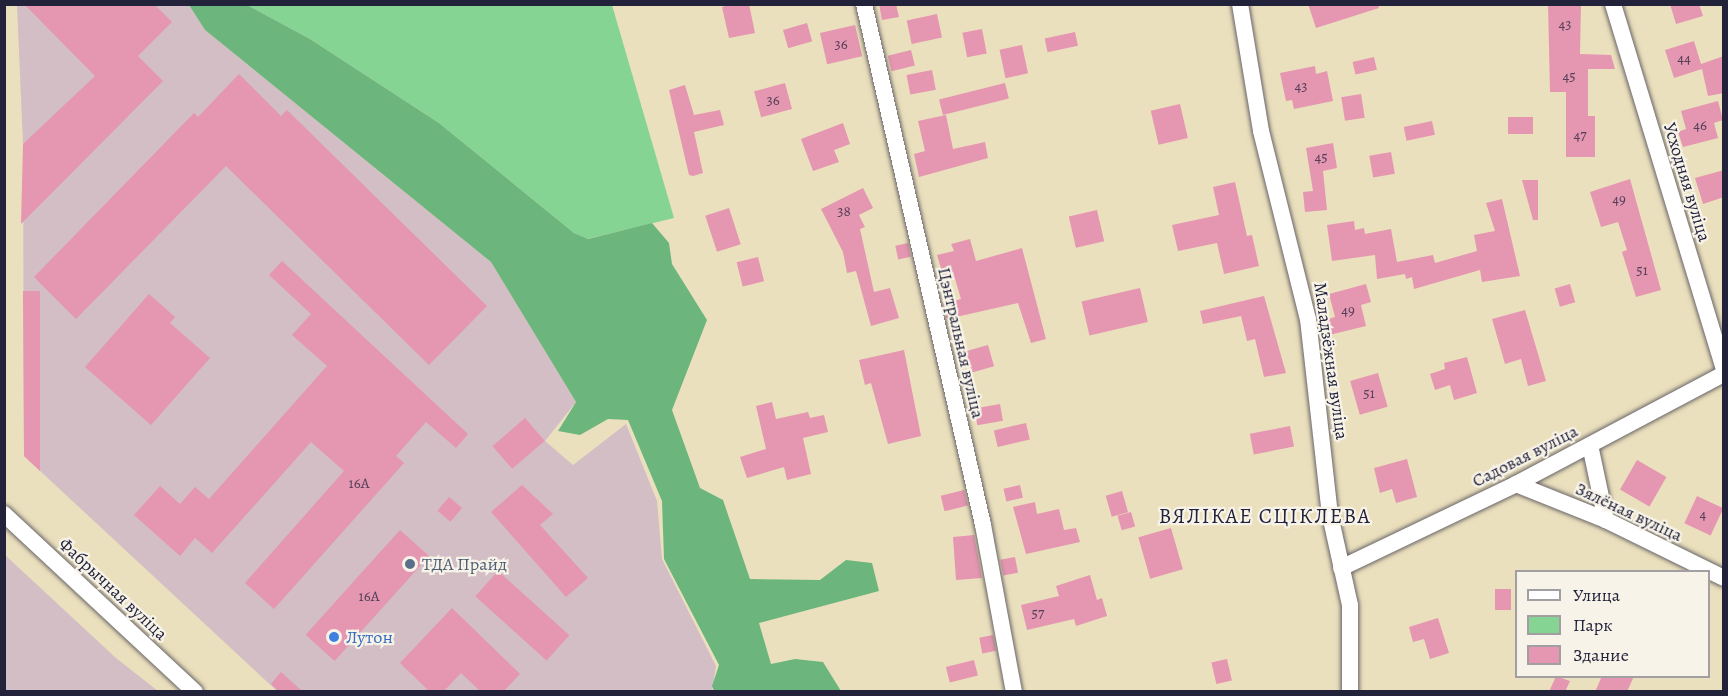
<!DOCTYPE html>
<html>
<head>
<meta charset="utf-8">
<style>
	body { margin:0 }
	#map { position:relative; width:1728px; height:696px; overflow:hidden; background:#ebe0bd; font-family:Alegreya,serif }
	div>[style] { position:absolute }
	[style*='--x'] { left:calc(var(--x)*1px); top:calc(var(--y)*1px); width:calc(var(--w)*1px); rotate:calc(var(--a)*1deg) }
	.industrial>* { inset:0; background:#d2bec4 }
	.green>* { inset:0; background:#85d493 }
	.forest>* { inset:0; background:#6cb67d }
	.building>* { inset:0; background:#e596b0; transform-origin:0 0 }
	.roads { filter:drop-shadow(0 0 2px #686468) drop-shadow(0 0 2px #686468) }
	.minor>* { height:16px; margin:-8px; padding:0 8px; transform-origin:8px; border-radius:8px; background:#fff }
	.dots>* { width:16px; height:16px; translate:-50% -50%; box-sizing:border-box; border:3px solid #f7f3e8; border-radius:50% }
	span { translate:-50% -50%; white-space:nowrap; text-align:center; line-height:1.15; -webkit-text-stroke:4.5px #f7f3e8; paint-order:stroke }
	.number-label { font-size:15px; color:#533f58 }
	.number-label span { -webkit-text-stroke-width:0 }
	.street-label { font-size:18px; color:#22223b }
	.service-label { font-size:18px; color:#4e5e75 }
	.left { translate:0 -50%; text-align:left }
	.shop-label { font-size:18px; color:#366cbe }
	.quarter-label { font-size:21px; color:#22223b; letter-spacing:1.5px }
	.frame { position:absolute; inset:0; border:6px solid #22223b; pointer-events:none }
	.legend { position:absolute; left:1515px; top:570px; width:195px; height:108px; box-sizing:border-box; background:#f7f3e8; border:2px solid #a29fa3; margin:0; padding:8px 10px; list-style:none; font-size:18px; color:#22223b }
	.legend li { display:flex; align-items:center; gap:12px; height:30px }
	.legend b { width:30px; border:2px solid #a29fa3 }
</style>
</head>
<body>
<div id="map">
	<div class="industrial">
		<i style="clip-path:polygon(17px 5px,189px 5px,205px 30px,491px 262px,576px 402px,545px 441px,573px 465px,626px 424px,657px 501px,662px 559px,716px 666px,712px 691px,277px 691px,24px 456px,23px 144px)"></i>
		<i style="clip-path:polygon(5px 555px,116px 658px,158px 691px,5px 691px)"></i>
	</div>
	<div class="green">
		<i style="clip-path:polygon(247px 5px,612px 5px,674px 218px,587px 239px,574px 233px,439px 123px,310px 39px)"></i>
	</div>
	<div class="forest">
		<i style="clip-path:polygon(189px 5px,247px 5px,310px 39px,439px 123px,574px 233px,588px 239px,652px 223px,669px 243px,672px 264px,707px 320px,672px 410px,700px 488px,723px 500px,750px 579px,820px 580px,846px 560px,872px 563px,879px 591px,759px 623px,771px 664px,795px 659px,823px 662px,841px 691px,714px 691px,712px 686px,719px 665px,664px 559px,662px 501px,628px 420px,608px 419px,580px 435px,558px 431px,576px 402px,491px 262px,205px 30px)"></i>
	</div>
	<div class="building">
		<i style="clip-path:polygon(24px 4px,154px 4px,172px 22px,138px 56px,163px 81px,21px 224px,23px 144px,95px 76px)"></i>
		<i style="clip-path:polygon(732px 4px,749px 4px,755px 33px,729px 38px,722px 7px)"></i>
		<i style="clip-path:polygon(879px 4px,896px 4px,899px 17px,882px 20px)"></i>
		<i style="clip-path:polygon(1308px 4px,1378px 4px,1379px 8px,1316px 28px)"></i>
		<i style="clip-path:polygon(1548px 4px,1581px 4px,1580px 54px,1611px 55px,1615px 69px,1588px 69px,1588px 116px,1595px 116px,1595px 157px,1566px 157px,1566px 92px,1550px 92px)"></i>
		<i style="clip-path:polygon(1670px 4px,1699px 4px,1703px 16px,1676px 24px)"></i>
		<i style="left:937px;top:14px;width:24px;height:31px;rotate:78deg"></i>
		<i style="left:807px;top:23px;width:19px;height:25px;rotate:74deg"></i>
		<i style="left:855px;top:25px;width:32px;height:36px;rotate:77deg"></i>
		<i style="left:982px;top:29px;width:25px;height:20px;rotate:79deg"></i>
		<i style="left:1075px;top:32px;width:14px;height:31px;rotate:78deg"></i>
		<i style="clip-path:polygon(1694px 41px,1701px 64px,1724px 56px,1724px 93px,1708px 96px,1702px 69px,1674px 78px,1665px 50px)"></i>
		<i style="left:1022px;top:45px;width:29px;height:23px;rotate:78deg"></i>
		<i style="left:911px;top:50px;width:16px;height:24px;rotate:76deg"></i>
		<i style="left:1374px;top:57px;width:13px;height:22px;rotate:77deg"></i>
		<i style="clip-path:polygon(1315px 66px,1316px 74px,1327px 71px,1333px 101px,1294px 109px,1292px 100px,1286px 101px,1280px 73px)"></i>
		<i style="left:932px;top:70px;width:20px;height:26px;rotate:79deg"></i>
		<i style="clip-path:polygon(239px 74px,281px 116px,287px 110px,487px 306px,429px 365px,226px 166px,76px 319px,34px 277px,194px 113px,198px 117px)"></i>
		<i style="left:785px;top:83px;width:27px;height:32px;rotate:75deg"></i>
		<i style="left:1005px;top:83px;width:16px;height:68px;rotate:76deg"></i>
		<i style="clip-path:polygon(685px 85px,694px 115px,720px 110px,724px 125px,694px 132px,703px 173px,693px 176px,689px 175px,669px 90px)"></i>
		<i style="left:1361px;top:94px;width:24px;height:20px;rotate:81deg"></i>
		<i style="clip-path:polygon(1718px 101px,1723px 120px,1714px 123px,1718px 138px,1683px 147px,1678px 132px,1686px 129px,1681px 111px)"></i>
		<i style="left:1180px;top:104px;width:35px;height:30px;rotate:77deg"></i>
		<i style="clip-path:polygon(946px 115px,953px 149px,985px 142px,988px 158px,919px 177px,914px 154px,925px 151px,918px 121px)"></i>
		<i style="left:1508px;top:117px;width:25px;height:17px"></i>
		<i style="left:1432px;top:121px;width:14px;height:29px;rotate:78deg"></i>
		<i style="clip-path:polygon(843px 123px,850px 144px,834px 150px,839px 162px,813px 171px,801px 139px)"></i>
		<i style="clip-path:polygon(1333px 143px,1337px 168px,1323px 171px,1327px 210px,1305px 212px,1303px 192px,1313px 191px,1306px 148px)"></i>
		<i style="left:1391px;top:152px;width:22px;height:22px;rotate:80deg"></i>
		<i style="clip-path:polygon(1724px 170px,1724px 197px,1703px 204px,1695px 178px)"></i>
		<i style="clip-path:polygon(1630px 179px,1661px 290px,1636px 297px,1622px 252px,1627px 250px,1618px 222px,1601px 227px,1590px 192px)"></i>
		<i style="clip-path:polygon(1522px 180px,1538px 180px,1538px 220px,1533px 220px)"></i>
		<i style="clip-path:polygon(1235px 182px,1247px 236px,1252px 235px,1259px 266px,1224px 274px,1217px 243px,1178px 251px,1172px 225px,1219px 215px,1213px 187px)"></i>
		<i style="clip-path:polygon(863px 188px,873px 208px,859px 215px,865px 227px,860px 229px,874px 292px,890px 288px,899px 318px,871px 326px,856px 271px,847px 273px,843px 252px,821px 209px)"></i>
		<i style="clip-path:polygon(1502px 199px,1520px 276px,1482px 282px,1480px 270px,1414px 289px,1412px 277px,1406px 279px,1405px 274px,1377px 279px,1375px 255px,1332px 261px,1327px 225px,1354px 221px,1355px 230px,1364px 228px,1365px 234px,1391px 229px,1397px 262px,1433px 255px,1435px 263px,1477px 251px,1474px 235px,1495px 231px,1486px 203px)"></i>
		<i style="left:729px;top:208px;width:38px;height:25px;rotate:72deg"></i>
		<i style="left:1097px;top:210px;width:32px;height:29px;rotate:77deg"></i>
		<i style="clip-path:polygon(970px 239px,976px 261px,1022px 248px,1046px 339px,1031px 343px,1018px 303px,947px 319px,943px 304px,961px 299px,953px 272px,943px 275px,937px 255px,954px 251px,951px 244px)"></i>
		<i style="left:908px;top:243px;width:14px;height:13px;rotate:78deg"></i>
		<i style="left:758px;top:257px;width:25px;height:22px;rotate:76deg"></i>
		<i style="clip-path:polygon(282px 261px,468px 434px,456px 448px,426px 422px,396px 456px,404px 463px,274px 609px,245px 583px,344px 471px,311px 442px,212px 553px,195px 538px,180px 556px,134px 515px,160px 486px,180px 504px,195px 487px,209px 499px,327px 366px,292px 335px,311px 314px,269px 275px)"></i>
		<i style="clip-path:polygon(1366px 284px,1371px 302px,1361px 305px,1366px 326px,1329px 335px,1325px 320px,1335px 317px,1329px 294px)"></i>
		<i style="left:1570px;top:284px;width:19px;height:16px;rotate:74deg"></i>
		<i style="left:1140px;top:288px;width:35px;height:60px;rotate:77deg"></i>
		<i style="clip-path:polygon(23px 291px,40px 291px,40px 471px,24px 456px)"></i>
		<i style="clip-path:polygon(149px 294px,175px 317px,170px 323px,210px 358px,151px 425px,85px 367px)"></i>
		<i style="clip-path:polygon(1264px 296px,1286px 373px,1264px 377px,1255px 339px,1247px 341px,1241px 316px,1203px 324px,1200px 311px)"></i>
		<i style="clip-path:polygon(1525px 310px,1546px 381px,1528px 386px,1521px 359px,1505px 364px,1492px 319px)"></i>
		<i style="left:988px;top:345px;width:22px;height:23px;rotate:74deg"></i>
		<i style="clip-path:polygon(904px 350px,921px 436px,888px 444px,871px 383px,865px 385px,859px 360px)"></i>
		<i style="clip-path:polygon(1467px 357px,1477px 393px,1454px 400px,1450px 385px,1435px 390px,1430px 374px,1445px 369px,1444px 363px)"></i>
		<i style="left:1378px;top:373px;width:35px;height:29px;rotate:74deg"></i>
		<i style="clip-path:polygon(772px 402px,776px 419px,808px 412px,810px 418px,824px 415px,828px 432px,803px 438px,811px 474px,787px 480px,784px 467px,747px 478px,740px 457px,766px 449px,756px 406px)"></i>
		<i style="left:1000px;top:404px;width:17px;height:26px;rotate:80deg"></i>
		<i style="left:525px;top:418px;width:30px;height:43px;rotate:49deg"></i>
		<i style="left:1026px;top:423px;width:17px;height:33px;rotate:77deg"></i>
		<i style="left:1290px;top:426px;width:21px;height:41px;rotate:79deg"></i>
		<i style="clip-path:polygon(1407px 459px,1417px 497px,1396px 503px,1392px 489px,1380px 493px,1374px 468px)"></i>
		<i style="left:1637px;top:460px;width:34px;height:34px;rotate:30deg"></i>
		<i style="clip-path:polygon(522px 485px,553px 514px,540px 525px,588px 578px,566px 597px,491px 512px)"></i>
		<i style="left:1020px;top:485px;width:13px;height:17px;rotate:77deg"></i>
		<i style="left:964px;top:490px;width:16px;height:24px;rotate:76deg"></i>
		<i style="left:1122px;top:491px;width:22px;height:17px;rotate:74deg"></i>
		<i style="left:1697px;top:496px;width:29px;height:30px;rotate:25deg"></i>
		<i style="left:449px;top:497px;width:17px;height:18px;rotate:40deg"></i>
		<i style="clip-path:polygon(1035px 502px,1037px 514px,1059px 509px,1064px 530px,1076px 528px,1080px 542px,1026px 554px,1013px 507px)"></i>
		<i style="left:1131px;top:512px;width:15px;height:14px;rotate:74deg"></i>
		<i style="left:1171px;top:528px;width:43px;height:34px;rotate:74deg"></i>
		<i style="left:400px;top:530px;width:39px;height:141px;rotate:42deg"></i>
		<i style="clip-path:polygon(974px 535px,982px 578px,956px 580px,953px 537px)"></i>
		<i style="left:1015px;top:557px;width:16px;height:15px;rotate:79deg"></i>
		<i style="left:498px;top:571px;width:96px;height:34px;rotate:42deg"></i>
		<i style="clip-path:polygon(1090px 575px,1097px 600px,1102px 598px,1107px 616px,1076px 626px,1074px 619px,1027px 630px,1021px 605px,1059px 596px,1056px 586px)"></i>
		<i style="left:1511px;top:589px;width:21px;height:16px;rotate:90deg"></i>
		<i style="clip-path:polygon(452px 608px,520px 674px,503px 692px,481px 692px,461px 673px,443px 692px,430px 692px,400px 663px)"></i>
		<i style="clip-path:polygon(1438px 618px,1449px 653px,1430px 659px,1424px 639px,1413px 642px,1409px 627px)"></i>
		<i style="left:993px;top:635px;width:16px;height:14px;rotate:79deg"></i>
		<i style="left:1227px;top:659px;width:22px;height:16px;rotate:77deg"></i>
		<i style="left:974px;top:660px;width:16px;height:29px;rotate:76deg"></i>
		<i style="clip-path:polygon(281px 672px,303px 692px,279px 692px,271px 684px)"></i>
		<i style="clip-path:polygon(1556px 676px,1570px 681px,1565px 692px,1549px 692px)"></i>
		<i style="clip-path:polygon(1602px 676px,1634px 676px,1627px 692px,1595px 692px)"></i>
	</div>
	<div class="roads">
		<div class="minor">
			<i style="--x:864;--y:4;--w:534;--a:77.13"></i>
			<i style="--x:983;--y:525;--w:170;--a:79.5"></i>
			<i style="--x:1240;--y:4;--w:129;--a:80.6"></i>
			<i style="--x:1261;--y:131;--w:194;--a:76"></i>
			<i style="--x:1308;--y:319;--w:197;--a:83.6"></i>
			<i style="--x:1330;--y:515;--w:92;--a:77.5"></i>
			<i style="--x:1350;--y:605;--w:87;--a:90"></i>
			<i style="--x:1613;--y:4;--w:382;--a:73.1"></i>
			<i style="--x:1590;--y:445;--w:77;--a:78"></i>
			<i style="--x:1516;--y:484;--w:97;--a:21.8"></i>
			<i style="--x:1606;--y:520;--w:131;--a:26.2"></i>
			<i style="--x:4;--y:514;--w:261;--a:43"></i>
			<i style="--x:1341;--y:568;--w:194;--a:-25.6"></i>
			<i style="--x:1516;--y:484;--w:235;--a:-27.9"></i>
		</div>
	</div>
	<div class="dots">
		<i style="left:410px;top:564px;background:#5c6f8a"></i>
		<i style="left:334px;top:637px;background:#3f7fe0"></i>
	</div>
	<div class="number-label">
		<span style="left:1565px;top:25px">43</span>
		<span style="left:841px;top:45px">36</span>
		<span style="left:1684px;top:59px">44</span>
		<span style="left:1569px;top:77px">45</span>
		<span style="left:1301px;top:87px">43</span>
		<span style="left:773px;top:101px">36</span>
		<span style="left:1700px;top:126px">46</span>
		<span style="left:1580px;top:136px">47</span>
		<span style="left:1321px;top:158px">45</span>
		<span style="left:1619px;top:200px">49</span>
		<span style="left:844px;top:212px">38</span>
		<span style="left:1642px;top:271px">51</span>
		<span style="left:1348px;top:311px">49</span>
		<span style="left:1369px;top:394px">51</span>
		<span style="left:359px;top:484px">16А</span>
		<span style="left:1703px;top:515px">4</span>
		<span style="left:369px;top:597px">16А</span>
		<span style="left:1038px;top:614px">57</span>
	</div>
	<div class="street-label">
		<span style="left:1687px;top:182px;rotate:73deg">Усходняя вуліца</span>
		<span style="left:961px;top:343px;rotate:77deg">Цэнтральная вуліца</span>
		<span style="left:1331px;top:361px;rotate:82deg">Маладзёжная вуліца</span>
		<span style="left:1525px;top:456px;rotate:-27deg">Садовая вуліца</span>
		<span style="left:1629px;top:512px;rotate:25deg">Зялёная вуліца</span>
		<span style="left:113px;top:589px;rotate:43deg">Фабрычная вуліца</span>
	</div>
	<div class="service-label">
		<span class="left" style="left:422px;top:564px">ТДА Прайд</span>
	</div>
	<div class="shop-label">
		<span class="left" style="left:346px;top:637px">Лутон</span>
	</div>
	<div class="quarter-label">
		<span style="left:1265px;top:516px">ВЯЛІКАЕ СЦІКЛЕВА</span>
	</div>
	<div class="frame"></div>
	<ul class="legend">
	<li><b style="height:8px;background:#fff"></b>Улица</li>
	<li><b style="height:16px;background:#85d493"></b>Парк</li>
	<li><b style="height:16px;background:#e596b0"></b>Здание</li>
	</ul>
</div>
</body>
</html>
